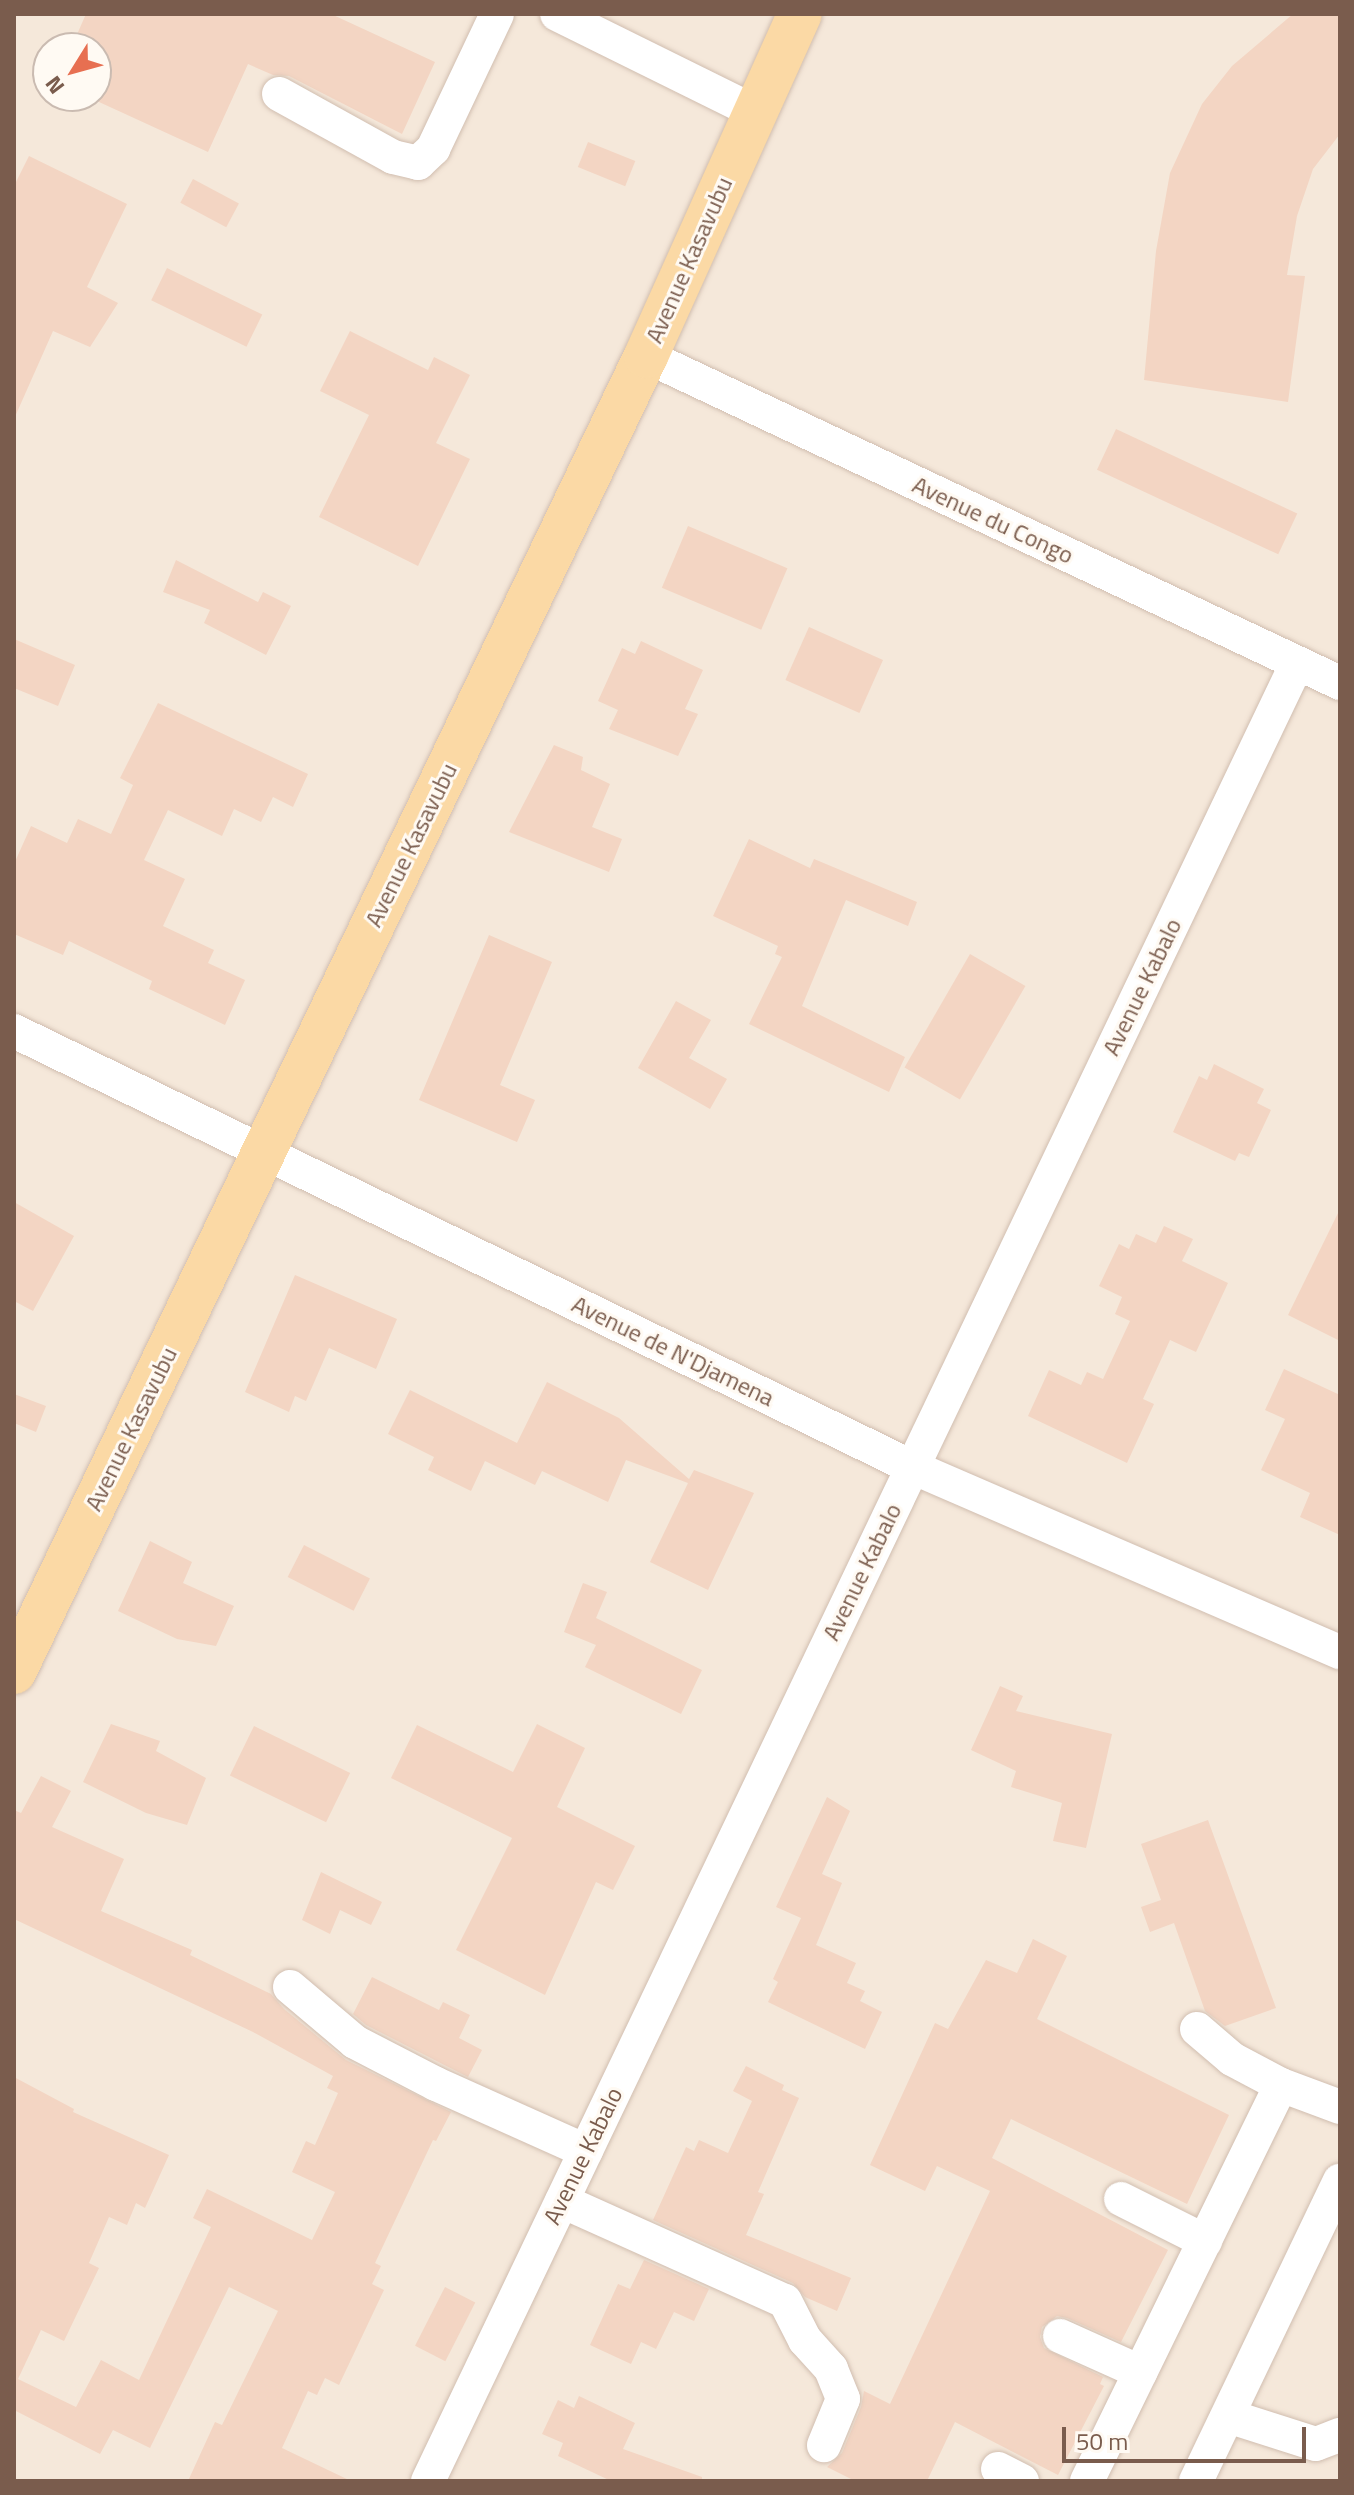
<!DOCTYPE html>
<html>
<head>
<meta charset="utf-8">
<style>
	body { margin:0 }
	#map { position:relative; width:1354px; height:2495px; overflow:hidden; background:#fdf6ec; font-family:"Titillium Web",sans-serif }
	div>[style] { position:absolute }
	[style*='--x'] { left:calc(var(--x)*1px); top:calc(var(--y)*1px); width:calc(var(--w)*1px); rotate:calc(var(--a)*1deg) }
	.residential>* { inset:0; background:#f5e8da }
	.building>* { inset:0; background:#f3d5c3; transform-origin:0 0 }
	.roads { filter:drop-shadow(0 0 2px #d1beb0) drop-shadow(0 0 2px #d1beb0) }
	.minor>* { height:34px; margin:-17px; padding:0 17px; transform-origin:17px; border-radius:17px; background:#fff }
	.major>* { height:44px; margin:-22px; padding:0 22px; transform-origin:22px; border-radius:22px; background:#fbd9a5 }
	span { translate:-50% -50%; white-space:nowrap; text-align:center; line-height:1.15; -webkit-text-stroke:6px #fffaf3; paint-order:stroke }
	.street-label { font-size:24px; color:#7a5c4d }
	.frame { position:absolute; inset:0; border:16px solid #7a5c4d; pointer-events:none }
	.north { position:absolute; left:32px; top:32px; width:80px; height:80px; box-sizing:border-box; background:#fffaf3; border:2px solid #cabbb1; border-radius:50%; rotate:233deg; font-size:22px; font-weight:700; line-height:32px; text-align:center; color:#7a5c4d }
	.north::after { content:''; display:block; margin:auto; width:28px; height:36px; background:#e76f51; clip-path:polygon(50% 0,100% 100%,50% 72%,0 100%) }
	.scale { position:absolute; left:1062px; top:2427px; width:244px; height:36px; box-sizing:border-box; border:4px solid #7a5c4d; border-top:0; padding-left:10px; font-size:24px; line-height:28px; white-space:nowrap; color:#7a5c4d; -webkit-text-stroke:6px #fffaf3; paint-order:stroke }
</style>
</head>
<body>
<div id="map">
	<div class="residential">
		<i style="clip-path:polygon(evenodd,14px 14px,1340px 14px,1340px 2481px,14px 2481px,14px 14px,48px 48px,96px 48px,96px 96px,48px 96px,48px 48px)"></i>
	</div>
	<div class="building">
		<i style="clip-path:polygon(86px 14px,331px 14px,435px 62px,402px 134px,289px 76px,273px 75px,248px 64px,208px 152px,86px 96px,96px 96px,96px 48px,71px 48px)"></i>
		<i style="clip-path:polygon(1293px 14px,1340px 14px,1340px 134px,1313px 169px,1297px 216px,1287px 275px,1305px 276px,1288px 402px,1144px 380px,1156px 251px,1170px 173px,1202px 104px,1232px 66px)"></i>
		<i style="left:588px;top:142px;width:51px;height:27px;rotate:22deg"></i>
		<i style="clip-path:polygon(29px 156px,127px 204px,87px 287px,118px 303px,90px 347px,53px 331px,14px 419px,14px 186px)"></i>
		<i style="left:193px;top:179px;width:52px;height:27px;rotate:28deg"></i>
		<i style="left:167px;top:268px;width:106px;height:36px;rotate:26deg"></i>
		<i style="clip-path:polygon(350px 331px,428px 370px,434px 357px,470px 375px,436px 443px,470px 459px,418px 566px,319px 517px,369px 415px,320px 391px)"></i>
		<i style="left:1116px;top:429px;width:200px;height:45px;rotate:25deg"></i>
		<i style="left:688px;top:526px;width:108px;height:67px;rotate:23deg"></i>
		<i style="clip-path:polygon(176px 560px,258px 602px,263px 592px,291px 606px,266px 655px,204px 623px,210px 610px,163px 592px)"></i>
		<i style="left:809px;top:627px;width:81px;height:58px;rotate:24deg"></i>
		<i style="clip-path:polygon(14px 639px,75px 665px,58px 706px,14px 688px)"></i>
		<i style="clip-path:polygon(641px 641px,703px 670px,685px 709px,698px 714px,678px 756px,609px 729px,618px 710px,598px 701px,622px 648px,635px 654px)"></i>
		<i style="clip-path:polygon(158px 703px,308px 774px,293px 807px,273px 797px,261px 822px,234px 809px,222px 836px,168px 810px,144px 860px,185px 879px,163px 926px,214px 950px,208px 963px,245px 980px,225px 1025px,149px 989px,152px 981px,69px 941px,63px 955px,14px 934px,14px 864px,31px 826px,67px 843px,78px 819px,111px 834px,133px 785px,120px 778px)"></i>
		<i style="clip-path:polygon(554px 745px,583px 757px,581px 770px,610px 784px,592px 827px,622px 839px,609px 872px,509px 832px)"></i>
		<i style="clip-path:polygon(749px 839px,810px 868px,814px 859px,917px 902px,908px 926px,846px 900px,802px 1006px,905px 1057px,889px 1092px,749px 1024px,782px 957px,775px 954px,778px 946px,713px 916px)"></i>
		<i style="clip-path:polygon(489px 935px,552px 962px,500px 1085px,535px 1100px,517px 1142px,419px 1100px)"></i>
		<i style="left:970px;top:954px;width:64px;height:131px;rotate:30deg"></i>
		<i style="clip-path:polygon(676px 1001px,711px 1020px,689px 1058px,727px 1079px,710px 1109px,638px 1068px)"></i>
		<i style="clip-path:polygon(1214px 1064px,1264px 1089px,1257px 1103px,1271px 1110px,1249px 1157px,1239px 1153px,1235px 1161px,1173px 1132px,1199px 1076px,1207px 1080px)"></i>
		<i style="clip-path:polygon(14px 1202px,74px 1236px,33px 1311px,14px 1301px)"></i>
		<i style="clip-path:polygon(1340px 1209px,1340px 1341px,1288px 1315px)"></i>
		<i style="clip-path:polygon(1164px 1226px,1193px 1239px,1182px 1261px,1228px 1283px,1196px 1352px,1170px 1340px,1143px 1399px,1154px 1404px,1127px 1463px,1028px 1416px,1049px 1370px,1081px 1385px,1087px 1372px,1103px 1379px,1130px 1321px,1115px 1314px,1122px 1297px,1099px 1286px,1119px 1244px,1129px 1249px,1136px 1234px,1156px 1243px)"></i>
		<i style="clip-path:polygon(295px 1275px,397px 1319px,376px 1369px,329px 1348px,306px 1401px,295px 1396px,289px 1412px,245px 1392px)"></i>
		<i style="clip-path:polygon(1284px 1369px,1340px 1395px,1340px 1535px,1300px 1517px,1310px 1493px,1261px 1470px,1285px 1419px,1265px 1410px)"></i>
		<i style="clip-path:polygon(547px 1382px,619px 1418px,689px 1479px,694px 1470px,754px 1493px,708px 1590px,650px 1562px,688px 1483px,626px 1460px,608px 1502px,542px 1471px,535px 1485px,485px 1461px,471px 1491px,428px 1470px,434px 1457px,388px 1434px,410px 1390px,517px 1443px)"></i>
		<i style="clip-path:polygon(14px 1394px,46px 1406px,36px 1432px,14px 1423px)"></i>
		<i style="clip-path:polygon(150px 1541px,192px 1562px,183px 1583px,234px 1606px,216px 1646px,177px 1639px,118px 1611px)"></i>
		<i style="left:304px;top:1545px;width:74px;height:36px;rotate:27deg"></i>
		<i style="clip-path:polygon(583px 1583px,607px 1592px,596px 1618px,702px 1670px,681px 1714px,585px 1667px,596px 1645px,564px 1632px)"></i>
		<i style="clip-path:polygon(1000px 1686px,1023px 1696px,1016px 1711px,1112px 1734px,1086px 1848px,1053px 1841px,1062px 1803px,1011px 1787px,1016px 1771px,971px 1750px)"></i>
		<i style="clip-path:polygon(111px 1724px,160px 1741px,156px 1751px,206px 1778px,187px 1825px,146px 1813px,83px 1782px)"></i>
		<i style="clip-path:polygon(537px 1724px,585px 1748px,557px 1807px,635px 1846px,613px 1890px,596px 1882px,545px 1995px,456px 1950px,512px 1838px,391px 1778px,417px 1725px,513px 1772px)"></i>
		<i style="left:254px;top:1726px;width:107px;height:55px;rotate:26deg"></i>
		<i style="clip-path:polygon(41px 1776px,71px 1791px,52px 1827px,124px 1859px,101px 1911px,192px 1950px,190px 1955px,271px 1994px,284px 2009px,346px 2060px,451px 2112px,436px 2141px,433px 2140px,375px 2263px,381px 2266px,372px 2284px,384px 2290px,339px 2385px,325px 2378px,317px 2395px,308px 2391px,282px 2448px,351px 2481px,188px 2481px,215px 2422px,222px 2425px,278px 2311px,229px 2287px,150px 2448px,113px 2430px,100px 2454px,14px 2410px,14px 2077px,74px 2109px,73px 2112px,169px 2155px,145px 2208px,136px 2203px,127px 2225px,109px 2217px,89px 2263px,99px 2268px,64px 2341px,41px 2330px,18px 2379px,76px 2407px,101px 2360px,139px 2380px,211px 2227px,193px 2218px,207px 2189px,312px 2240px,335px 2192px,292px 2172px,306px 2141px,315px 2145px,338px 2093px,327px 2088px,333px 2076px,253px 2032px,14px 1919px,14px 1810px,21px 1813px)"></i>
		<i style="clip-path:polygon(827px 1797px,850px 1811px,822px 1874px,842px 1883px,816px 1945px,856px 1963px,847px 1983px,865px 1991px,860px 2001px,882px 2012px,865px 2049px,768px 2002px,778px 1982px,773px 1979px,801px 1918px,776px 1907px)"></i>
		<i style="clip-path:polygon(1208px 1820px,1276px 2008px,1225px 2026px,1205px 2011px,1174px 1923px,1150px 1932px,1141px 1907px,1161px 1900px,1141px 1844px)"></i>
		<i style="clip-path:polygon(321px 1872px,382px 1902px,371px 1925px,340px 1910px,330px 1934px,302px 1920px)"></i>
		<i style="clip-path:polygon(1033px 1939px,1067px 1956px,1037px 2019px,1229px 2115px,1187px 2204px,1011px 2119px,992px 2158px,1168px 2250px,1121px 2342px,1067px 2318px,1057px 2316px,1042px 2327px,1040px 2337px,1044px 2348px,1103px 2377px,1100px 2384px,1104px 2386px,1058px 2475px,955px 2422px,927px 2481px,855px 2481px,827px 2467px,842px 2453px,861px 2407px,864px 2391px,890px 2404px,990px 2191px,937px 2166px,925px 2191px,870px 2165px,935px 2023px,948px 2029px,986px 1960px,1017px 1973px)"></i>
		<i style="clip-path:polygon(372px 1977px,439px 2010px,443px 2002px,470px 2015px,459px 2038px,482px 2050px,468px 2077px,366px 2025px,353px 2014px)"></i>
		<i style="clip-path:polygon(746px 2066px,784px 2085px,782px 2090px,799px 2098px,758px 2192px,764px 2194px,746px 2235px,851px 2278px,837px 2311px,805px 2297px,793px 2283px,653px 2220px,686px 2147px,694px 2151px,699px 2140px,728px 2153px,752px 2101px,733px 2091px)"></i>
		<i style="clip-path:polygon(644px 2260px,709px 2289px,694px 2321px,674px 2312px,656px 2349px,641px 2342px,631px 2364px,590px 2345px,618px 2284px,630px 2289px)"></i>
		<i style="left:445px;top:2287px;width:34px;height:66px;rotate:27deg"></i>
		<i style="clip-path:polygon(579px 2396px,635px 2423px,623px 2449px,702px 2477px,702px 2481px,611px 2481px,558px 2456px,563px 2443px,542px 2434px,558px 2400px,574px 2408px)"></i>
	</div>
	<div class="roads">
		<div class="minor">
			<i style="--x:557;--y:14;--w:221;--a:26.3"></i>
			<i style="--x:279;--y:94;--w:130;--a:28.9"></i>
			<i style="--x:393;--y:157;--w:26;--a:13"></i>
			<i style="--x:418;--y:163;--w:21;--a:-43"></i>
			<i style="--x:433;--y:149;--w:149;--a:-64.6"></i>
			<i style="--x:646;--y:356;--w:767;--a:25.23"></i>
			<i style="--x:14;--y:1031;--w:998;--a:25.9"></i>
			<i style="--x:912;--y:1467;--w:466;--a:23.4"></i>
			<i style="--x:290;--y:1987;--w:85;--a:40.2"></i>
			<i style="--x:355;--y:2042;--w:91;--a:27.4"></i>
			<i style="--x:436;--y:2084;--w:164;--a:24.1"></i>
			<i style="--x:1197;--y:2029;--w:46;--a:40.6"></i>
			<i style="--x:1232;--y:2059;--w:55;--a:28"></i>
			<i style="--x:1281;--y:2085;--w:63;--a:20.4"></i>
			<i style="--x:1121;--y:2199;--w:94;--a:26.6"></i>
			<i style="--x:562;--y:2201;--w:244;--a:24.2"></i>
			<i style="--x:785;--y:2301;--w:44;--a:62.9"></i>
			<i style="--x:805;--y:2340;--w:39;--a:48"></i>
			<i style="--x:831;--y:2369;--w:32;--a:68"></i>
			<i style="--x:843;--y:2399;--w:50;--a:112.4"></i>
			<i style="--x:1060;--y:2336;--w:88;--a:24.2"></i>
			<i style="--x:1228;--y:2416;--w:92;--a:17.7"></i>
			<i style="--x:1316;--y:2444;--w:26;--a:-21"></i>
			<i style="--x:998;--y:2469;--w:27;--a:27"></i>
			<i style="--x:428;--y:2481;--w:2015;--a:-64.45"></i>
			<i style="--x:1087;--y:2481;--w:441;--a:-63.9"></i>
			<i style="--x:1196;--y:2481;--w:333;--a:-64.4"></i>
		</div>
		<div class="major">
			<i style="--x:14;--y:1672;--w:1460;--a:-64.35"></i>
			<i style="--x:646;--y:356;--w:375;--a:-65.8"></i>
		</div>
	</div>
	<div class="street-label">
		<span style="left:689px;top:260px;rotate:-66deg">Avenue Kasavubu</span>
		<span style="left:993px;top:520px;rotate:25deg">Avenue du Congo</span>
		<span style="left:411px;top:845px;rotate:-64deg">Avenue Kasavubu</span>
		<span style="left:1142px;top:987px;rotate:-64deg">Avenue Kabalo</span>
		<span style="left:673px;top:1351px;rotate:26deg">Avenue de N'Djamena</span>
		<span style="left:131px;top:1429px;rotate:-64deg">Avenue Kasavubu</span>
		<span style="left:862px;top:1572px;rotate:-64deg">Avenue Kabalo</span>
		<span style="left:583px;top:2156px;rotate:-64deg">Avenue Kabalo</span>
	</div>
	<div class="frame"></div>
	<div class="north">N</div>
	<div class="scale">50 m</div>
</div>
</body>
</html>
